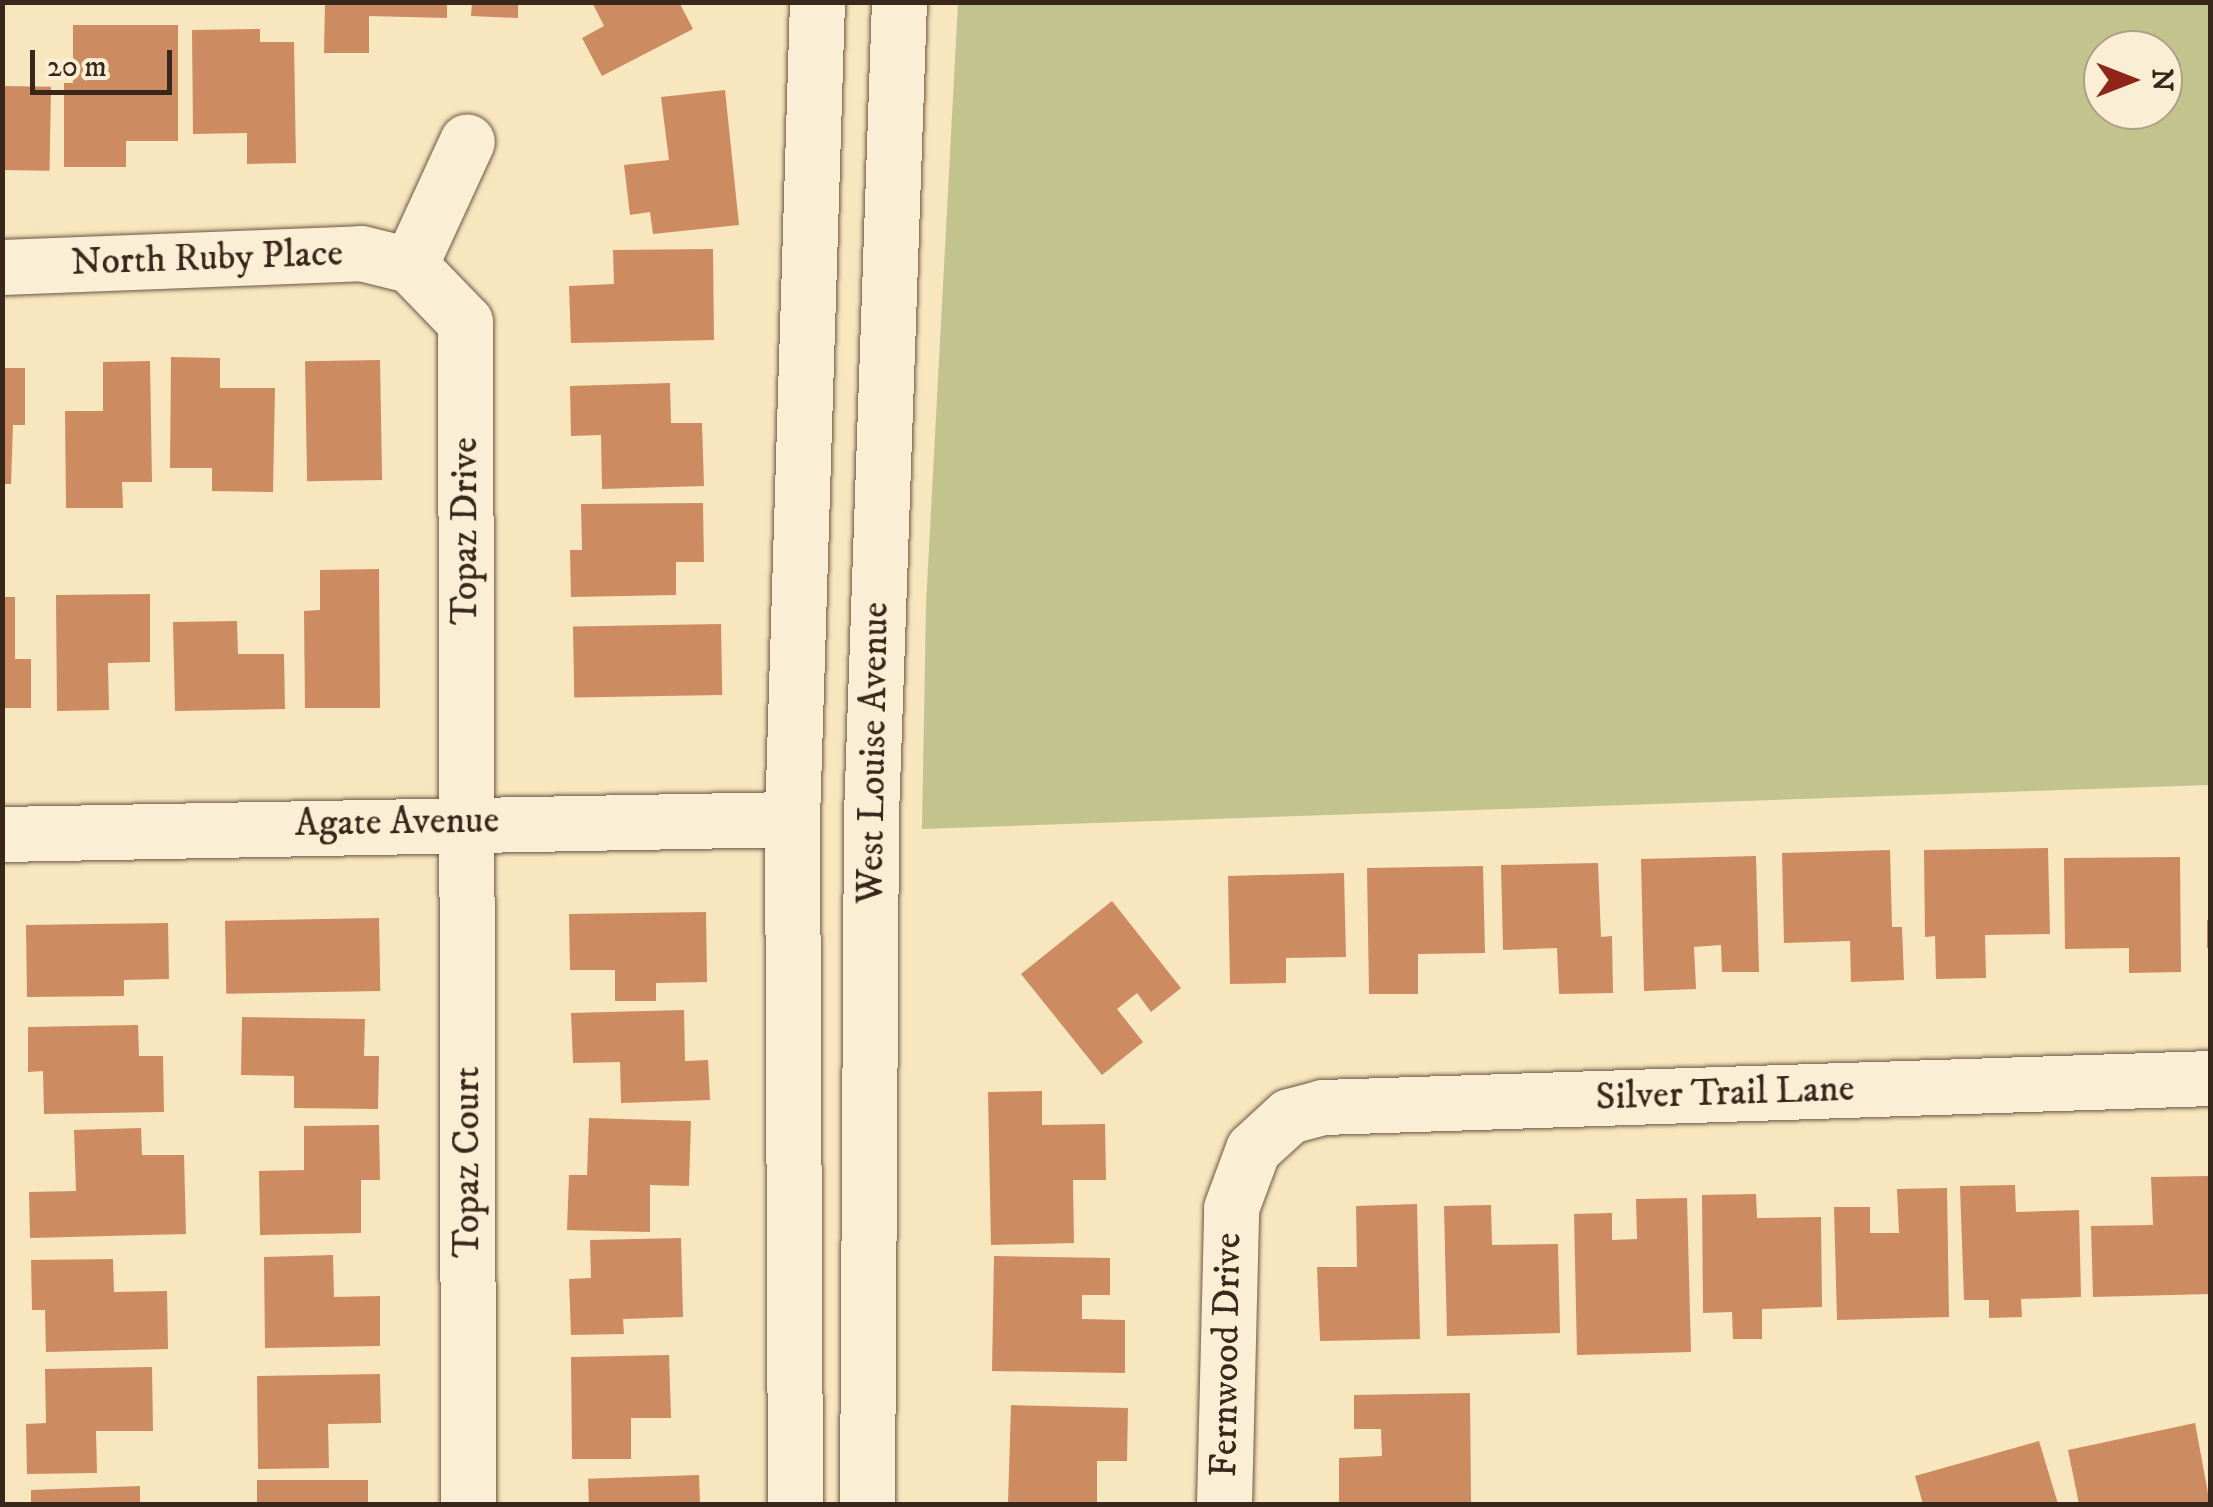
<!DOCTYPE html>
<html>
<head>
<meta charset="utf-8">
<style>
	body { margin:0 }
	#map { position:relative; width:2213px; height:1507px; overflow:hidden; background:#f8e6be; font-family:"IM FELL DW Pica",serif }
	div>[style] { position:absolute }
	[style*='--x'] { left:calc(var(--x)*1px); top:calc(var(--y)*1px); width:calc(var(--w)*1px); rotate:calc(var(--a)*1deg) }
	.green>* { inset:0; background:#c3c38e }
	.building>* { inset:0; background:#cc8b60; transform-origin:0 0 }
	.roads { filter:drop-shadow(0 0 2px #6a5744) drop-shadow(0 0 2px #6a5744) }
	.minor>* { height:55px; margin:-27.5px; padding:0 27.5px; transform-origin:27.5px; border-radius:27.5px; background:#faefd5 }
	.secondary>* { height:55px; margin:-27.5px; padding:0 27.5px; transform-origin:27.5px; border-radius:27.5px; background:#faefd5 }
	span { translate:-50% -50%; white-space:nowrap; text-align:center; line-height:1.15; -webkit-text-stroke:10px #faefd5; paint-order:stroke }
	.street-label { font-size:38px; color:#3a271c }
	.frame { position:absolute; inset:0; border:5px solid #3a271c; pointer-events:none }
	.north { position:absolute; left:2083px; top:30px; width:100px; height:100px; box-sizing:border-box; background:#faefd5; border:2px solid #ad9f8b; border-radius:50%; rotate:90deg; font-size:28px; font-weight:700; line-height:40px; text-align:center; color:#3a271c }
	.north::after { content:''; display:block; margin:auto; width:35px; height:45px; background:#8f2418; clip-path:polygon(50% 0,100% 100%,50% 72%,0 100%) }
	.scale { position:absolute; left:30px; top:50px; width:142px; height:45px; box-sizing:border-box; border:5px solid #3a271c; border-top:0; padding-left:12px; font-size:30px; line-height:35px; white-space:nowrap; color:#3a271c; -webkit-text-stroke:8px #faefd5; paint-order:stroke }
</style>
</head>
<body>
<div id="map">
	<div class="green">
		<i style="clip-path:polygon(evenodd,958px 3px,2210px 3px,2210px 785px,922px 829px,926px 604px,958px 3px,2103px 50px,2163px 50px,2163px 110px,2103px 110px,2103px 50px)"></i>
	</div>
	<div class="building">
		<i style="clip-path:polygon(325px 2px,447px 2px,447px 18px,369px 16px,369px 53px,324px 53px)"></i>
		<i style="clip-path:polygon(472px 2px,518px 2px,518px 18px,471px 16px)"></i>
		<i style="clip-path:polygon(592px 2px,679px 2px,693px 29px,602px 76px,582px 38px,604px 26px)"></i>
		<i style="clip-path:polygon(73px 25px,178px 25px,178px 141px,126px 141px,126px 167px,64px 167px,64px 83px,73px 83px)"></i>
		<i style="clip-path:polygon(260px 29px,260px 42px,294px 42px,296px 163px,247px 164px,247px 133px,193px 134px,192px 30px)"></i>
		<i style="left:2px;top:86px;width:49px;height:84px;rotate:1deg"></i>
		<i style="clip-path:polygon(725px 90px,739px 225px,653px 234px,650px 212px,630px 215px,624px 165px,669px 160px,661px 97px)"></i>
		<i style="clip-path:polygon(713px 249px,714px 340px,571px 343px,569px 286px,614px 284px,613px 250px)"></i>
		<i style="clip-path:polygon(171px 357px,220px 358px,220px 388px,275px 388px,273px 492px,212px 491px,212px 468px,170px 468px)"></i>
		<i style="left:380px;top:360px;width:120px;height:75px;rotate:89deg"></i>
		<i style="clip-path:polygon(150px 361px,152px 482px,122px 482px,123px 508px,66px 508px,65px 411px,103px 411px,103px 362px)"></i>
		<i style="clip-path:polygon(2px 368px,25px 368px,25px 425px,13px 425px,11px 484px,2px 484px)"></i>
		<i style="clip-path:polygon(670px 383px,671px 423px,702px 423px,704px 486px,602px 489px,601px 435px,571px 436px,570px 386px)"></i>
		<i style="clip-path:polygon(703px 503px,704px 562px,676px 562px,676px 595px,571px 597px,570px 550px,582px 550px,581px 504px)"></i>
		<i style="clip-path:polygon(379px 569px,380px 708px,305px 708px,304px 611px,320px 610px,320px 570px)"></i>
		<i style="clip-path:polygon(150px 594px,150px 662px,108px 663px,109px 710px,57px 711px,56px 595px)"></i>
		<i style="clip-path:polygon(2px 597px,15px 597px,15px 659px,31px 659px,31px 708px,2px 708px)"></i>
		<i style="clip-path:polygon(237px 621px,238px 654px,284px 654px,285px 709px,175px 711px,173px 622px)"></i>
		<i style="left:721px;top:624px;width:71px;height:148px;rotate:89deg"></i>
		<i style="clip-path:polygon(2048px 848px,2050px 934px,1985px 935px,1986px 978px,1936px 979px,1935px 936px,1925px 937px,1924px 850px)"></i>
		<i style="clip-path:polygon(1890px 850px,1892px 927px,1902px 927px,1904px 980px,1851px 982px,1850px 941px,1784px 943px,1782px 853px)"></i>
		<i style="clip-path:polygon(1756px 856px,1759px 972px,1722px 972px,1721px 945px,1694px 947px,1696px 989px,1644px 991px,1641px 859px)"></i>
		<i style="clip-path:polygon(2180px 857px,2181px 972px,2129px 973px,2129px 948px,2065px 949px,2064px 858px)"></i>
		<i style="clip-path:polygon(1598px 863px,1601px 937px,1612px 936px,1613px 993px,1559px 994px,1557px 948px,1503px 950px,1501px 865px)"></i>
		<i style="clip-path:polygon(1483px 866px,1485px 953px,1418px 954px,1418px 994px,1369px 994px,1367px 868px)"></i>
		<i style="clip-path:polygon(1344px 873px,1346px 957px,1286px 958px,1286px 983px,1230px 984px,1228px 876px)"></i>
		<i style="clip-path:polygon(1112px 901px,1181px 988px,1151px 1012px,1137px 993px,1117px 1009px,1143px 1042px,1102px 1075px,1021px 974px)"></i>
		<i style="clip-path:polygon(706px 912px,707px 982px,656px 983px,656px 1001px,615px 1001px,615px 970px,570px 970px,569px 914px)"></i>
		<i style="left:379px;top:918px;width:73px;height:154px;rotate:89deg"></i>
		<i style="left:2207px;top:920px;width:3px;height:28px"></i>
		<i style="clip-path:polygon(168px 923px,169px 979px,124px 980px,124px 996px,27px 997px,26px 925px)"></i>
		<i style="clip-path:polygon(684px 1010px,685px 1061px,708px 1060px,710px 1100px,621px 1103px,620px 1062px,573px 1063px,571px 1013px)"></i>
		<i style="clip-path:polygon(242px 1017px,365px 1019px,364px 1056px,379px 1056px,378px 1109px,294px 1108px,294px 1076px,241px 1075px)"></i>
		<i style="clip-path:polygon(138px 1025px,139px 1056px,163px 1056px,164px 1112px,44px 1114px,43px 1071px,28px 1072px,28px 1027px)"></i>
		<i style="clip-path:polygon(1042px 1091px,1042px 1125px,1105px 1124px,1106px 1180px,1073px 1180px,1074px 1243px,991px 1245px,988px 1092px)"></i>
		<i style="clip-path:polygon(589px 1118px,691px 1121px,689px 1186px,650px 1185px,650px 1232px,567px 1230px,569px 1175px,587px 1175px)"></i>
		<i style="clip-path:polygon(379px 1125px,380px 1180px,361px 1180px,361px 1233px,260px 1235px,259px 1171px,304px 1170px,304px 1126px)"></i>
		<i style="clip-path:polygon(141px 1128px,142px 1155px,184px 1155px,186px 1234px,30px 1238px,29px 1192px,76px 1191px,74px 1130px)"></i>
		<i style="clip-path:polygon(2208px 1176px,2210px 1294px,2093px 1297px,2091px 1226px,2153px 1225px,2151px 1177px)"></i>
		<i style="clip-path:polygon(2015px 1185px,2016px 1212px,2079px 1210px,2081px 1297px,2021px 1299px,2022px 1317px,1989px 1318px,1989px 1300px,1964px 1300px,1960px 1186px)"></i>
		<i style="clip-path:polygon(1947px 1188px,1949px 1317px,1837px 1320px,1834px 1207px,1870px 1207px,1870px 1233px,1899px 1233px,1897px 1189px)"></i>
		<i style="clip-path:polygon(1756px 1194px,1757px 1218px,1821px 1217px,1822px 1307px,1762px 1309px,1762px 1339px,1733px 1339px,1732px 1312px,1703px 1313px,1702px 1195px)"></i>
		<i style="clip-path:polygon(1687px 1198px,1691px 1352px,1577px 1355px,1574px 1214px,1612px 1213px,1612px 1240px,1637px 1239px,1636px 1199px)"></i>
		<i style="clip-path:polygon(1417px 1204px,1420px 1339px,1320px 1341px,1317px 1267px,1357px 1267px,1356px 1206px)"></i>
		<i style="clip-path:polygon(1491px 1205px,1492px 1245px,1558px 1244px,1560px 1333px,1447px 1336px,1444px 1206px)"></i>
		<i style="clip-path:polygon(681px 1238px,683px 1317px,623px 1319px,624px 1334px,571px 1335px,569px 1279px,591px 1278px,590px 1240px)"></i>
		<i style="clip-path:polygon(333px 1255px,334px 1297px,380px 1296px,380px 1346px,265px 1348px,264px 1257px)"></i>
		<i style="clip-path:polygon(994px 1256px,1110px 1258px,1110px 1295px,1082px 1295px,1082px 1319px,1125px 1320px,1125px 1373px,992px 1371px)"></i>
		<i style="clip-path:polygon(113px 1259px,114px 1292px,167px 1291px,168px 1349px,46px 1352px,45px 1310px,32px 1310px,31px 1260px)"></i>
		<i style="clip-path:polygon(669px 1355px,671px 1418px,631px 1418px,631px 1459px,572px 1459px,571px 1357px)"></i>
		<i style="clip-path:polygon(152px 1367px,153px 1431px,96px 1431px,97px 1473px,27px 1474px,26px 1424px,46px 1423px,45px 1369px)"></i>
		<i style="clip-path:polygon(380px 1374px,381px 1423px,328px 1424px,329px 1468px,258px 1469px,257px 1376px)"></i>
		<i style="clip-path:polygon(1470px 1393px,1471px 1504px,1339px 1504px,1339px 1458px,1382px 1456px,1381px 1429px,1354px 1429px,1354px 1395px)"></i>
		<i style="clip-path:polygon(1011px 1405px,1128px 1408px,1127px 1461px,1097px 1461px,1097px 1504px,1008px 1504px)"></i>
		<i style="clip-path:polygon(2195px 1423px,2210px 1504px,2079px 1504px,2068px 1450px)"></i>
		<i style="clip-path:polygon(2039px 1441px,2058px 1504px,1923px 1504px,1915px 1476px)"></i>
		<i style="left:699px;top:1475px;width:29px;height:111px;rotate:88deg"></i>
		<i style="left:368px;top:1480px;width:24px;height:111px;rotate:90deg"></i>
		<i style="clip-path:polygon(140px 1486px,140px 1504px,31px 1504px,31px 1490px)"></i>
	</div>
	<div class="roads">
		<div class="minor">
			<i style="--x:410;--y:265;--w:79;--a:46"></i>
			<i style="--x:465;--y:322;--w:1182;--a:89.85"></i>
			<i style="--x:410;--y:265;--w:136;--a:-65.3"></i>
			<i style="--x:2;--y:267;--w:359;--a:-2.2"></i>
			<i style="--x:361;--y:253;--w:50;--a:13.8"></i>
			<i style="--x:2;--y:834;--w:790;--a:-1.09"></i>
			<i style="--x:1224;--y:1504;--w:296;--a:-88.6"></i>
			<i style="--x:1231;--y:1208;--w:63;--a:-69.6"></i>
			<i style="--x:1253;--y:1149;--w:49;--a:-42.5"></i>
			<i style="--x:1289;--y:1116;--w:35;--a:-15"></i>
			<i style="--x:1323;--y:1107;--w:887;--a:-1.87"></i>
		</div>
		<div class="secondary">
			<i style="--x:795;--y:1504;--w:685;--a:-90.25"></i>
			<i style="--x:792;--y:819;--w:817;--a:-88.25"></i>
			<i style="--x:867;--y:1504;--w:689;--a:-89.67"></i>
			<i style="--x:871;--y:815;--w:813;--a:-88.03"></i>
		</div>
	</div>
	<div class="street-label">
		<span style="left:207px;top:259px;rotate:-2deg">North Ruby Place</span>
		<span style="left:466px;top:531px;rotate:-90deg">Topaz Drive</span>
		<span style="left:874px;top:753px;rotate:-89deg">West Louise Avenue</span>
		<span style="left:397px;top:823px;rotate:-1deg">Agate Avenue</span>
		<span style="left:1725px;top:1094px;rotate:-2deg">Silver Trail Lane</span>
		<span style="left:468px;top:1162px;rotate:-90deg">Topaz Court</span>
		<span style="left:1227px;top:1355px;rotate:-89deg">Fernwood Drive</span>
	</div>
	<div class="frame"></div>
	<div class="north">N</div>
	<div class="scale">20 m</div>
</div>
</body>
</html>
